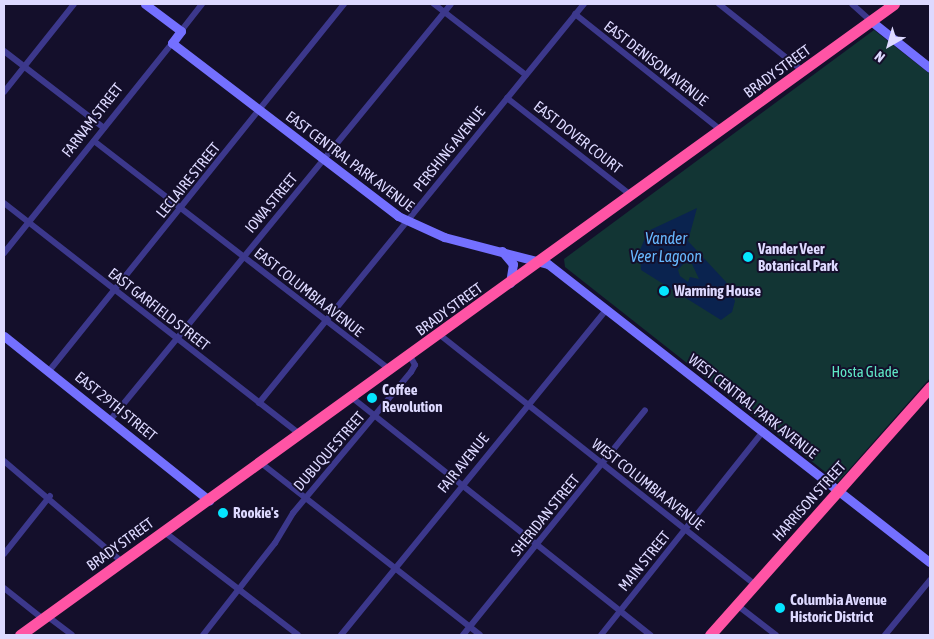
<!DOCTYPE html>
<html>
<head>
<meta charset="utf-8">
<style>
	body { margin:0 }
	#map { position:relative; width:934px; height:639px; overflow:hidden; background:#140f2b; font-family:"Asap Condensed",sans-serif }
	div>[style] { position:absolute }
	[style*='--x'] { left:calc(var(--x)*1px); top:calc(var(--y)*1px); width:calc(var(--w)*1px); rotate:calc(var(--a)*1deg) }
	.green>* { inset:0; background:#123534 }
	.water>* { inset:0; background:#0a234f }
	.street>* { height:6px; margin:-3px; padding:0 3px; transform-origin:3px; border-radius:3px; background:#3c388c }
	.secondary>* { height:9px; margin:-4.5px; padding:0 4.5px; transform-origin:4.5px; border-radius:4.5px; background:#7470ff }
	.highway>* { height:11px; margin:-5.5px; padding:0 5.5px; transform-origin:5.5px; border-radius:5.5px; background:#ff54a5 }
	.dots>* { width:14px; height:14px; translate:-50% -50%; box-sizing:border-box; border:2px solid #140f2b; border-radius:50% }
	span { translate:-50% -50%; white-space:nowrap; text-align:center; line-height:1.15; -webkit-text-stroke:4px #140f2b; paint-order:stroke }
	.street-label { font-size:15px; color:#ddd9ff }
	.poi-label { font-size:15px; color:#ddd9ff; font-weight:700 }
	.left { translate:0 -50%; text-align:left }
	.park-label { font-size:15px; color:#5ee6c5 }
	.water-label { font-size:16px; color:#67b8ff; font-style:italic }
	.frame { position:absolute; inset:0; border:5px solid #ddd9ff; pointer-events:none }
	.north { position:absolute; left:864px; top:20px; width:50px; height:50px; -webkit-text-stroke:4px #140f2b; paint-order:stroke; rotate:218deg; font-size:14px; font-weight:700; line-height:20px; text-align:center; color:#ddd9ff }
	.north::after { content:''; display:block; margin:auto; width:18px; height:22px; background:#ddd9ff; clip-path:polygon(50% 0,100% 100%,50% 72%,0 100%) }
</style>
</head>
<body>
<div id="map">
	<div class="green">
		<i style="clip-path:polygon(874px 30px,930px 74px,930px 378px,838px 482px,565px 267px,564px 259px)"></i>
	</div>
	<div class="water">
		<i style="clip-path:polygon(evenodd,697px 208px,688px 241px,726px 282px,735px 301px,732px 312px,721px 320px,641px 270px,640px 250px,648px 231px,697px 208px,684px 263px,692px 264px,699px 279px,690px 277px,688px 282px,680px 276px,678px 270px,684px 263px)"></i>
	</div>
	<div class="street">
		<i style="--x:434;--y:4;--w:116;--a:37.7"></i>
		<i style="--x:719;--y:4;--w:107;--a:38.6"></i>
		<i style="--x:852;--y:4;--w:25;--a:42"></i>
		<i style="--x:575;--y:14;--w:186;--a:38.5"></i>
		<i style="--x:181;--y:31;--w:34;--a:-52"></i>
		<i style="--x:4;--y:51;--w:126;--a:37.6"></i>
		<i style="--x:4;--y:92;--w:112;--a:-51.5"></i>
		<i style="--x:507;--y:98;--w:159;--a:38.1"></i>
		<i style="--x:94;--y:141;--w:373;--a:37.7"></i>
		<i style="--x:4;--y:203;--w:375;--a:38"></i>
		<i style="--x:4;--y:253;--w:269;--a:-51.3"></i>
		<i style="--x:440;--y:335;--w:402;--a:38.4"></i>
		<i style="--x:49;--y:371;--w:471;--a:-51.2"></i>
		<i style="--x:350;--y:396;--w:384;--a:38.5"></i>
		<i style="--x:259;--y:403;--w:515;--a:-50.84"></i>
		<i style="--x:111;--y:419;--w:536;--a:-50.67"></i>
		<i style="--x:4;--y:461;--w:154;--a:40.5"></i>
		<i style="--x:261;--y:463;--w:278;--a:38.1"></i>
		<i style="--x:163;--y:531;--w:170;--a:37.6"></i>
		<i style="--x:4;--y:554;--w:74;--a:-51.6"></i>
		<i style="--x:4;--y:588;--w:50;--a:38.5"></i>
		<i style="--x:737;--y:605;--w:49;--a:37.6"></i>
		<i style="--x:47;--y:616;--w:31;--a:37"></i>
		<i style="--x:203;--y:635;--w:117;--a:-52"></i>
		<i style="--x:275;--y:543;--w:35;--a:-59"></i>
		<i style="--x:293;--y:513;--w:184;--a:-50.1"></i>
		<i style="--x:411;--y:372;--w:8;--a:-60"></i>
		<i style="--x:415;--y:365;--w:10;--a:-119"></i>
		<i style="--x:341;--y:635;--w:421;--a:-50.8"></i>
		<i style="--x:463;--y:635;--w:289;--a:-51"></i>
		<i style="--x:601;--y:635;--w:260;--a:-51.5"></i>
		<i style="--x:885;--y:635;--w:71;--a:-50.7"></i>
	</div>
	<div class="secondary">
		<i style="--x:145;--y:4;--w:45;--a:36.9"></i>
		<i style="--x:181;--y:31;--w:15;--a:127"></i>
		<i style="--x:172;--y:43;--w:285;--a:37.4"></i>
		<i style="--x:398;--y:216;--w:51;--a:24.5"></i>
		<i style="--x:444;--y:237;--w:107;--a:14.6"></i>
		<i style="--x:548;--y:264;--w:484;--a:38"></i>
		<i style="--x:871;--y:21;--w:75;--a:38.5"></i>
		<i style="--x:502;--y:251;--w:17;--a:50"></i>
		<i style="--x:513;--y:264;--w:19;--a:99"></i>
		<i style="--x:4;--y:336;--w:263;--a:38.7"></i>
	</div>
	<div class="highway">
		<i style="--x:20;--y:635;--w:1078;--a:-35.83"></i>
		<i style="--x:710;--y:635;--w:332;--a:-48.4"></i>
	</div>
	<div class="dots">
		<i style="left:748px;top:257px;background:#05e5ff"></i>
		<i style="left:664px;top:291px;background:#05e5ff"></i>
		<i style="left:372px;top:398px;background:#05e5ff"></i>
		<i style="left:223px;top:513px;background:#05e5ff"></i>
		<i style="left:780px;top:608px;background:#05e5ff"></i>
	</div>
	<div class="street-label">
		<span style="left:656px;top:63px;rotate:38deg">EAST DENISON AVENUE</span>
		<span style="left:777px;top:71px;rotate:-36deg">BRADY STREET</span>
		<span style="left:92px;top:120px;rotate:-52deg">FARNAM STREET</span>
		<span style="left:578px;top:137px;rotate:38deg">EAST DOVER COURT</span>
		<span style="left:449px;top:149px;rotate:-51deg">PERSHING AVENUE</span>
		<span style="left:350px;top:161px;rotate:37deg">EAST CENTRAL PARK AVENUE</span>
		<span style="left:188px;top:180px;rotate:-51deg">LECLAIRE STREET</span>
		<span style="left:271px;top:203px;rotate:-50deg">IOWA STREET</span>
		<span style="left:309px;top:292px;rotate:38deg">EAST COLUMBIA AVENUE</span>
		<span style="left:159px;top:309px;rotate:38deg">EAST GARFIELD STREET</span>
		<span style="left:449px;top:309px;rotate:-36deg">BRADY STREET</span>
		<span style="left:116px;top:406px;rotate:39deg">EAST 29TH STREET</span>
		<span style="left:753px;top:406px;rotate:38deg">WEST CENTRAL PARK AVENUE</span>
		<span style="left:329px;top:451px;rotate:-49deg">DUBUQUE STREET</span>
		<span style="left:463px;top:463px;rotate:-51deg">FAIR AVENUE</span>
		<span style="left:648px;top:484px;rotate:38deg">WEST COLUMBIA AVENUE</span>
		<span style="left:809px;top:501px;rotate:-48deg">HARRISON STREET</span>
		<span style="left:545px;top:515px;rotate:-51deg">SHERIDAN STREET</span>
		<span style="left:120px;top:544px;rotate:-36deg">BRADY STREET</span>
		<span style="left:644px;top:561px;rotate:-51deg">MAIN STREET</span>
	</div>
	<div class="poi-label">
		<span class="left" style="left:758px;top:257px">Vander Veer<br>Botanical Park</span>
		<span class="left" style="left:674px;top:291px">Warming House</span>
		<span class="left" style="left:382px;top:398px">Coffee<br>Revolution</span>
		<span class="left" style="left:233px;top:513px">Rookie's</span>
		<span class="left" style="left:790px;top:608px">Columbia Avenue<br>Historic District</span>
	</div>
	<div class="park-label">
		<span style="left:865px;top:372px">Hosta Glade</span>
	</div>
	<div class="water-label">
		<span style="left:666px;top:247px">Vander<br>Veer Lagoon</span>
	</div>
	<div class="frame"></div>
	<div class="north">N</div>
</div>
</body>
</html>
